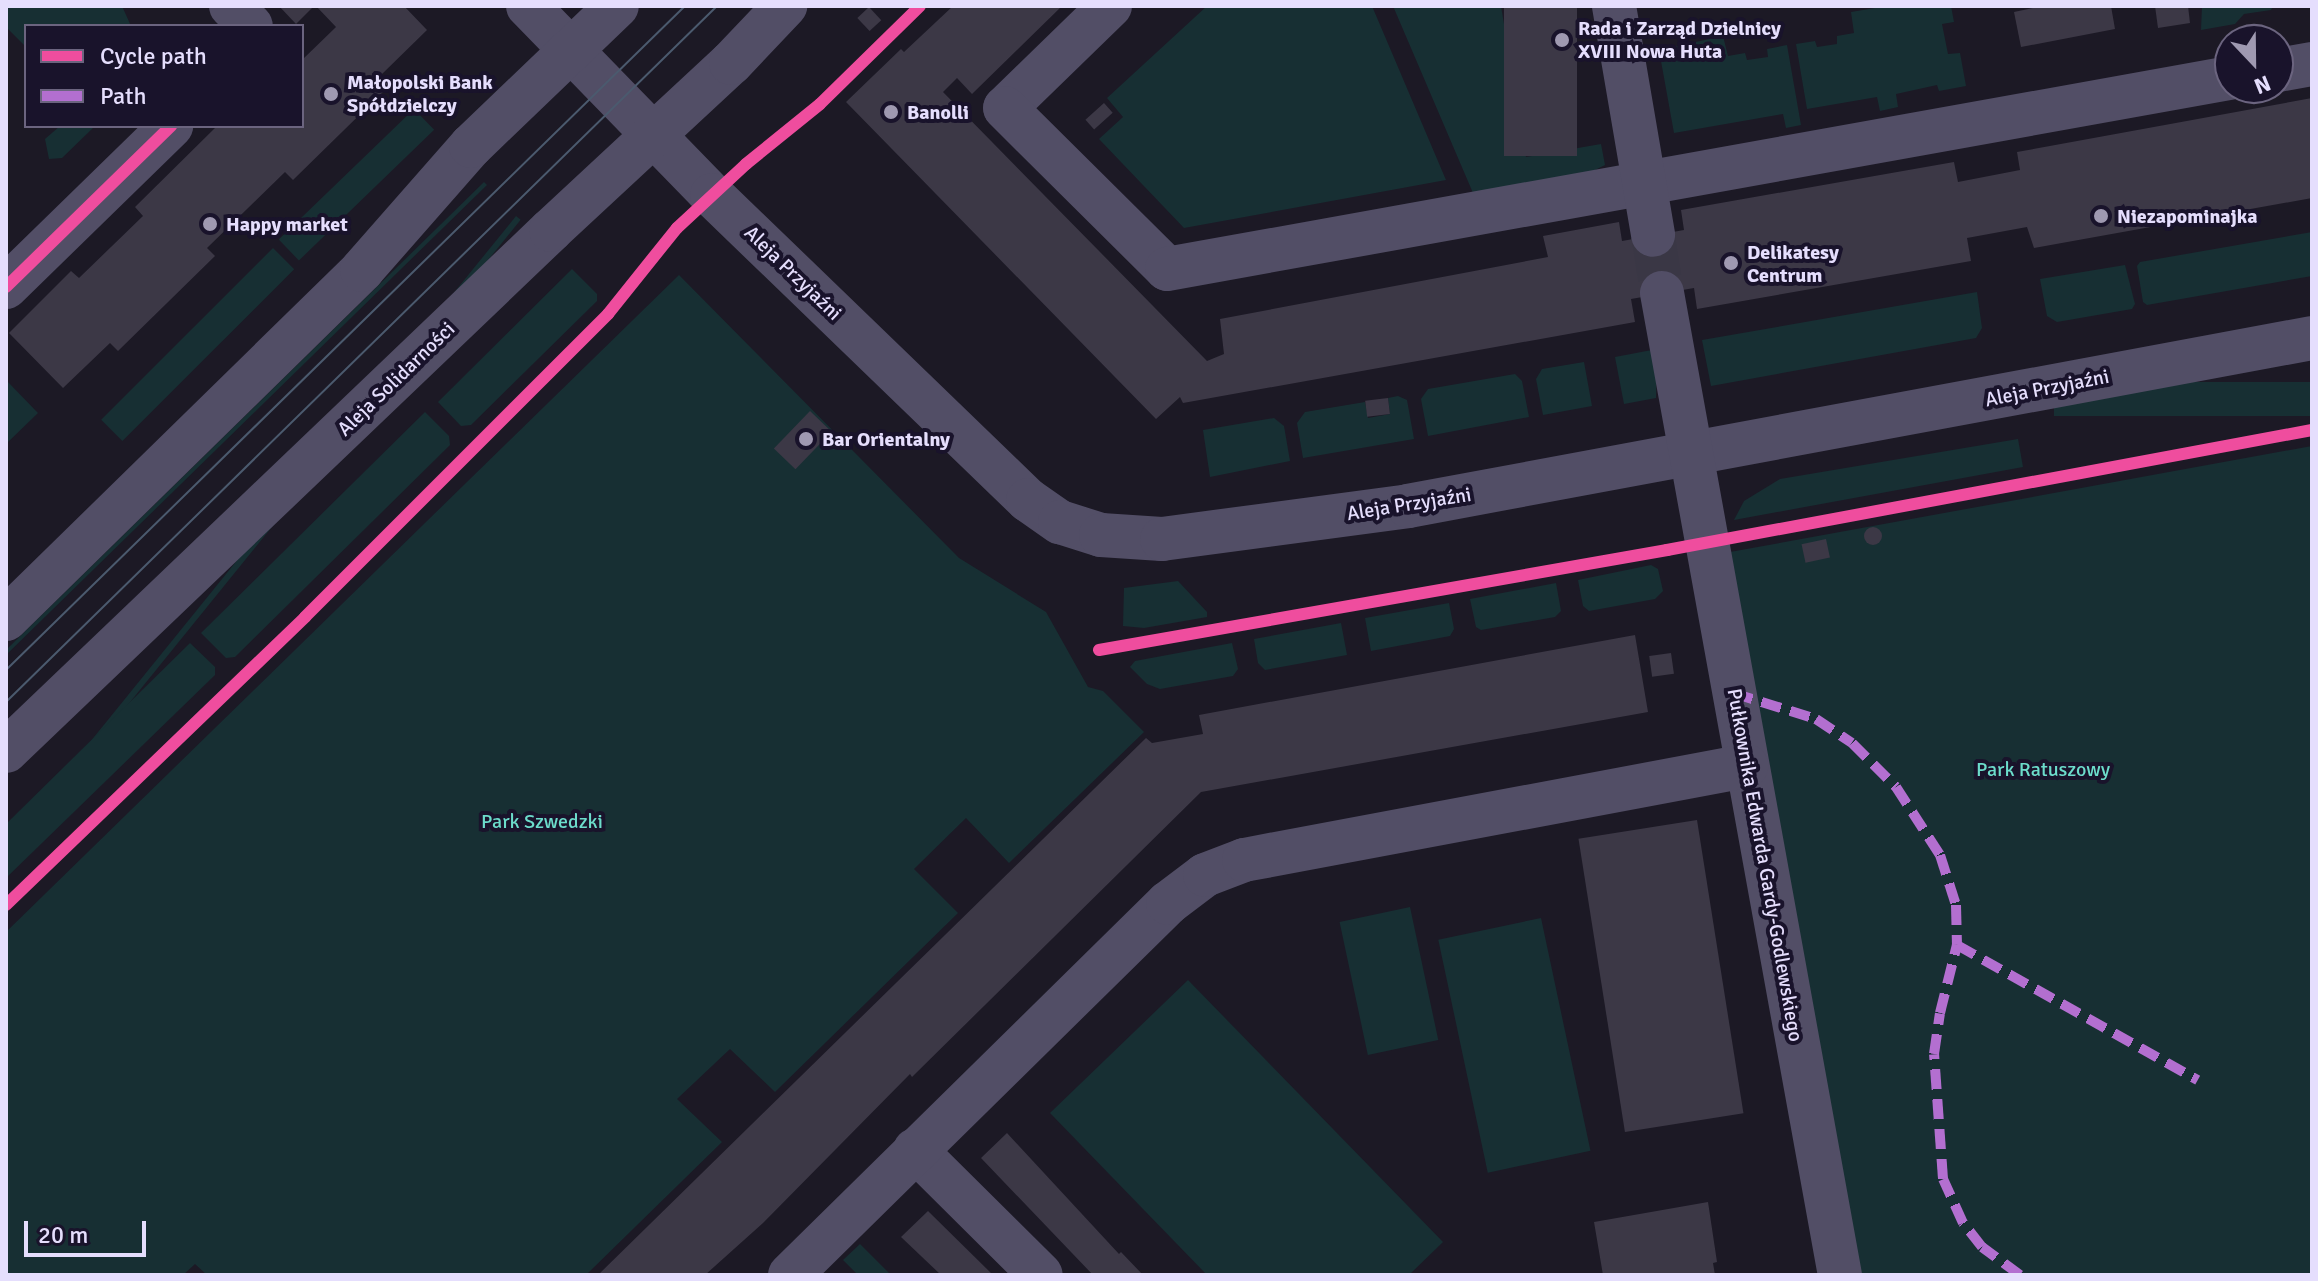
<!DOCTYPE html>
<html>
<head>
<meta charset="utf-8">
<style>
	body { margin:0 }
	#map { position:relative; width:2318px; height:1281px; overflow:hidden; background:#1c1925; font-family:Signika,sans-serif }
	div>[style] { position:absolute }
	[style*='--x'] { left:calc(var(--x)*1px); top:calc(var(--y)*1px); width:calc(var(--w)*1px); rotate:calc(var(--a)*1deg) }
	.green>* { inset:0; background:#172f33; transform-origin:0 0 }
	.building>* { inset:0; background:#3c3846; transform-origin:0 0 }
	.round { border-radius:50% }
	.minor-tunnel>* { height:44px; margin-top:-22px; transform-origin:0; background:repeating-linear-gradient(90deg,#3a3745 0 44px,transparent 0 66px) }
	.minor>* { height:44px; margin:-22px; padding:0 22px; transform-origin:22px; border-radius:22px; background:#524e66 }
	.tram>* { height:2px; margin:-1px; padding:0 1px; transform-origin:1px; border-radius:1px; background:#4b5a6e }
	.quiet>* { height:10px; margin-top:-5px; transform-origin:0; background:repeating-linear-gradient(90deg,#b36fd0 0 20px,transparent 0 30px) }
	.cycleway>* { height:12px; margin:-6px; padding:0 6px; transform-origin:6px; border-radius:6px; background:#ef4d9e }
	.dots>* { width:22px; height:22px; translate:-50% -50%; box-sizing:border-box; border:4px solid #19132b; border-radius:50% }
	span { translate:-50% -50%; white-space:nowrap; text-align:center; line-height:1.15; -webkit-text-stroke:8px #19132b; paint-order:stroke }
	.poi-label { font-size:20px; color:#e5defd; font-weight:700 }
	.left { translate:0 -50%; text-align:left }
	.street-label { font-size:20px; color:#e5defd }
	.park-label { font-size:20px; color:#6cdccb }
	.frame { position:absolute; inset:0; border:8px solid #e5defd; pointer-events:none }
	.legend { position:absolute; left:24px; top:24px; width:280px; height:104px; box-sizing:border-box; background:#19132b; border:2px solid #6b647f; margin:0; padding:10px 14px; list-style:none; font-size:24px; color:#e5defd }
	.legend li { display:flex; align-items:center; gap:16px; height:40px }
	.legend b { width:40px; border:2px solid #6b647f }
	.north { position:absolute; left:2214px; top:24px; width:80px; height:80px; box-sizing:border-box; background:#19132b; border:2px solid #6b647f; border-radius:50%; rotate:158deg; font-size:22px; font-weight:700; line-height:32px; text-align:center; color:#e5defd }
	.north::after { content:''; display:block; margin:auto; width:28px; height:36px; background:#9f99b1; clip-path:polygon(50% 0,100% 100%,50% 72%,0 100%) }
	.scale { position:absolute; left:24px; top:1221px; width:122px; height:36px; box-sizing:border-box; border:4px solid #e5defd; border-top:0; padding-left:10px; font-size:24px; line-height:28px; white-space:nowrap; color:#e5defd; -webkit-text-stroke:6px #19132b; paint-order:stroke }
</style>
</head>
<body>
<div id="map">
	<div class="green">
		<i style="clip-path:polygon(6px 6px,122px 6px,131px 26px,26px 26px,26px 47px,6px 27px)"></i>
		<i style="clip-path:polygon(1207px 6px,1372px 6px,1446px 180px,1184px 228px,1099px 139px,1123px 117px,1107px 98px)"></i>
		<i style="clip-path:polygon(1393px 6px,1501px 6px,1526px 157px,1601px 144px,1605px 165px,1593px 171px,1473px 193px)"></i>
		<i style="clip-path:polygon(1887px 6px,1951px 6px,1954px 22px,1942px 24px,1948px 54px,1960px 53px,1966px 86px,1939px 91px,1937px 85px,1896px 94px,1898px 107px,1880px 111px,1877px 97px,1807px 109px,1796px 44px,1815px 41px,1817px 47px,1837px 44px,1837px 36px,1854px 33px,1851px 12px)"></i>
		<i style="clip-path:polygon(2202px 6px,2273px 6px,2271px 10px,2244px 14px,2235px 24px,2201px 30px)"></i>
		<i style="clip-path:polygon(1723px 36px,1728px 56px,1745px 53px,1747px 60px,1768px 57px,1767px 49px,1787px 45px,1801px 125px,1786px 128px,1783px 114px,1674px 133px,1659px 50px)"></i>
		<i style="left:414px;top:109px;width:29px;height:188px;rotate:46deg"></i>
		<i style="clip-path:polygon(60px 126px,95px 126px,62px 158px,49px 159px,45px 139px)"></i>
		<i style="clip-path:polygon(484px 182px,487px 185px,6px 655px,6px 650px)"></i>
		<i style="left:516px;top:216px;width:6px;height:714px;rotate:39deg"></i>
		<i style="clip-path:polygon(2312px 232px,2312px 276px,2147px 305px,2143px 302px,2137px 266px,2140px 262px)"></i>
		<i style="left:273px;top:248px;width:30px;height:243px;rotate:45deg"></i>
		<i style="clip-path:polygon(2125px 265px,2135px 304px,2132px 309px,2057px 322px,2047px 316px,2040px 279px)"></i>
		<i style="clip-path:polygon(572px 269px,597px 294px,597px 301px,471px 425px,461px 426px,438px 402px)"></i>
		<i style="clip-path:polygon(679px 275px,959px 558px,1046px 612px,1088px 687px,1103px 691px,1144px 732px,1009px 863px,966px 818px,914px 869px,958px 913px,775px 1092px,730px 1049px,677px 1099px,722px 1142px,586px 1275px,207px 1275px,195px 1264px,183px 1275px,6px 1275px,6px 932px)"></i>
		<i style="clip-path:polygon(1977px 292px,1982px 328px,1976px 338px,1711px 386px,1702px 340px)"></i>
		<i style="clip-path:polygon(1657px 349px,1656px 398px,1624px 404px,1615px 357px)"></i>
		<i style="clip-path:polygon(1584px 362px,1592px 406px,1543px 415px,1536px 379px,1542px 369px)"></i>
		<i style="clip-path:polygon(1515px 374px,1522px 381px,1529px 417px,1428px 436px,1421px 399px,1428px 389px)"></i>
		<i style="clip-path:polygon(6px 380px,38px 413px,6px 444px)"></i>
		<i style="left:2312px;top:382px;width:34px;height:258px;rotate:90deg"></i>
		<i style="clip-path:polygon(1398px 396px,1407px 400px,1414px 439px,1303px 458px,1297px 423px,1305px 412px,1365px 402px,1368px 418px,1390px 414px,1388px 398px)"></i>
		<i style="clip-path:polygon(425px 412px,449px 436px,450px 445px,235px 657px,226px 658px,201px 633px)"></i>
		<i style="clip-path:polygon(1274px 418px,1284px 426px,1290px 461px,1210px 477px,1203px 430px)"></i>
		<i style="clip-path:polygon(2018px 439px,2023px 467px,1734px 520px,1744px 501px,1780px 479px)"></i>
		<i style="clip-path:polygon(2312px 446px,2312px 1275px,1860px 1275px,1730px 552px)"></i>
		<i style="clip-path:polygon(1651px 565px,1658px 569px,1663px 591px,1655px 599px,1589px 611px,1583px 606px,1578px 580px)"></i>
		<i style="clip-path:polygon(1178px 581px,1207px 612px,1207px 617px,1144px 628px,1123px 626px,1124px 588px)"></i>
		<i style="clip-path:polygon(1556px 583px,1561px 611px,1555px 617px,1481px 630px,1476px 627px,1470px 599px)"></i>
		<i style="clip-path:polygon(1449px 603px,1454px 629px,1450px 636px,1371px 651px,1365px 618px)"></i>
		<i style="clip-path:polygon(1341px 623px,1347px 655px,1265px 670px,1258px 663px,1254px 639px)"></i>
		<i style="clip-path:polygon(190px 643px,215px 667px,215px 675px,6px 878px,6px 824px)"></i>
		<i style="clip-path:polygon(1232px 643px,1238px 669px,1233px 676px,1160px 689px,1147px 684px,1130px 667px,1135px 661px)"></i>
		<i style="left:1410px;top:907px;width:136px;height:72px;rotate:78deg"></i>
		<i style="left:1541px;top:918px;width:238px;height:105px;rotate:78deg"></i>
		<i style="clip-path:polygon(1188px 980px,1443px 1242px,1409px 1275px,1207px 1275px,1050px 1113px)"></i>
		<i style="clip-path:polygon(860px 1244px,891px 1275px,858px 1275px,843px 1260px)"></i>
	</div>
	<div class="building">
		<i style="clip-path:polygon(279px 6px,314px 6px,296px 24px)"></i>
		<i style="clip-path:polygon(316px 6px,404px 6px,427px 30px,381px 75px,390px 85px,293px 180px,285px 172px,207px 248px,215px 256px,118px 351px,110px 343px,63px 388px,9px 333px,71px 271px,79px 278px,143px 216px,135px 207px,217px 126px,302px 126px,302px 60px,336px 27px)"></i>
		<i style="clip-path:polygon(953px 6px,1062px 6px,972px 94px,957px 78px,943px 92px,1207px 361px,1224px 354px,1220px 319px,1548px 257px,1543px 236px,1619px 222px,1622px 241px,1684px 230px,1681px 210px,1954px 162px,1958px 182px,2020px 170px,2017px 152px,2312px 98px,2312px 198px,2034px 248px,2027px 227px,1967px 238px,1971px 261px,1697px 309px,1694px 288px,1631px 299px,1635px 322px,1183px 403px,1180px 397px,1156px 419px,846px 102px,901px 49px,904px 52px)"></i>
		<i style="left:1504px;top:6px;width:73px;height:150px"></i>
		<i style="clip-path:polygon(2043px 6px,2111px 6px,2115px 29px,2021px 47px,2014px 12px)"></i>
		<i style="clip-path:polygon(2155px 6px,2188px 6px,2190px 23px,2158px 28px)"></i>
		<i style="left:869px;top:7px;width:18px;height:16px;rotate:47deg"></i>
		<i style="left:1104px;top:103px;width:13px;height:25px;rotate:48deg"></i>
		<i style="left:1388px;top:398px;width:16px;height:23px;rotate:83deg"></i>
		<i style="left:810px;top:411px;width:30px;height:52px;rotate:44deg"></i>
		<i class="round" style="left:1864px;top:527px;width:18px;height:18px"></i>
		<i style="left:1826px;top:539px;width:19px;height:25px;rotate:78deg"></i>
		<i style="clip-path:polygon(1635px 635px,1648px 712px,1201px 792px,912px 1077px,910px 1074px,763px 1223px,705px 1275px,598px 1275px,1146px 738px,1152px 743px,1203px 734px,1199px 715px)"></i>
		<i style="left:1671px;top:653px;width:21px;height:22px;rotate:82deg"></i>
		<i style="left:1697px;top:820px;width:297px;height:120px;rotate:81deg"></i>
		<i style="clip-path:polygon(1007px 1133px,1119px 1254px,1121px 1252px,1143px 1275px,1093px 1275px,981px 1158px)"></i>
		<i style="clip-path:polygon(1708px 1202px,1717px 1262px,1713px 1263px,1715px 1275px,1603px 1275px,1594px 1222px)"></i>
		<i style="clip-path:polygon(928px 1211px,993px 1275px,941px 1275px,901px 1237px)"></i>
	</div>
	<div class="minor-tunnel">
		<i style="--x:1653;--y:235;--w:59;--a:81.2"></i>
	</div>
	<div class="minor">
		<i style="--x:231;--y:6;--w:28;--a:45"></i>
		<i style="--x:528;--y:6;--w:264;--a:45.8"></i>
		<i style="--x:712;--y:195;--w:439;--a:44"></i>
		<i style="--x:1028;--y:500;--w:39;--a:35"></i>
		<i style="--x:1060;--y:522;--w:43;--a:17.6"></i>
		<i style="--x:1101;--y:535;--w:61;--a:3.8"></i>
		<i style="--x:1162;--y:539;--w:248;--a:-7.6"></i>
		<i style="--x:1408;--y:506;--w:919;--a:-10.53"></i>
		<i style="--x:1110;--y:6;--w:146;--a:135.8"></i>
		<i style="--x:1005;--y:108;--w:228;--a:44.8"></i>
		<i style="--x:1167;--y:269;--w:1080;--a:-10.19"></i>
		<i style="--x:1614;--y:6;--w:232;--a:80.3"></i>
		<i style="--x:2278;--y:70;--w:35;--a:-10"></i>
		<i style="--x:6;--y:287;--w:231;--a:-44.3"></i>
		<i style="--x:1662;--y:293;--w:998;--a:79.73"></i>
		<i style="--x:6;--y:619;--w:499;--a:-44.4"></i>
		<i style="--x:362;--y:270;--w:165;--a:-48.7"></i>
		<i style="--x:471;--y:146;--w:202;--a:-43.8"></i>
		<i style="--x:6;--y:751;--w:754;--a:-43.71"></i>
		<i style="--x:551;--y:230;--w:246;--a:-42.9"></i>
		<i style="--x:731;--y:63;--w:79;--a:-46.5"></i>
		<i style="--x:915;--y:1150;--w:177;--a:44.8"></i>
		<i style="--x:790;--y:1275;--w:530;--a:-44.54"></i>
		<i style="--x:1168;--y:903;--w:46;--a:-37.1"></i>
		<i style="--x:1205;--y:875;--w:42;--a:-21"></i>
		<i style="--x:1244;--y:860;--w:511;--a:-10.61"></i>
	</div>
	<div class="tram">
		<i style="--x:6;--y:670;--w:950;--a:-44.36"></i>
		<i style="--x:6;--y:702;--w:995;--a:-44.39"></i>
	</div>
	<div class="quiet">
		<i style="--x:1733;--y:693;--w:87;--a:17.4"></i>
		<i style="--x:1816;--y:719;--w:43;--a:33.7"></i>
		<i style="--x:1852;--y:743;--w:62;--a:45"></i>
		<i style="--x:1896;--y:787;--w:81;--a:57.1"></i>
		<i style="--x:1940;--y:855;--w:52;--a:72.3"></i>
		<i style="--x:1956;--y:905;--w:40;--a:88.6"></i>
		<i style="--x:2020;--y:1275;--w:47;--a:-143.6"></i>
		<i style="--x:1982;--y:1247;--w:31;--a:-128"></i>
		<i style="--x:1963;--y:1223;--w:48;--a:-114.4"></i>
		<i style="--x:1943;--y:1179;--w:125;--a:-94.1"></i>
		<i style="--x:1934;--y:1054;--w:41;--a:-81.7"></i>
		<i style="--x:1940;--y:1013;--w:70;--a:-76"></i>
		<i style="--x:1957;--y:945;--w:276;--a:29.3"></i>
	</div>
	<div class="cycleway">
		<i style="--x:6;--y:287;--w:231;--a:-44.3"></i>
		<i style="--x:1099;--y:650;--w:577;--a:-9.98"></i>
		<i style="--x:1667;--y:550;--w:656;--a:-10.54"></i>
		<i style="--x:6;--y:905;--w:415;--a:-43.9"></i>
		<i style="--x:305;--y:617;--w:429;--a:-45"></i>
		<i style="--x:608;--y:314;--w:110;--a:-51.3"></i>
		<i style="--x:677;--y:228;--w:94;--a:-42.8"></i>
		<i style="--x:746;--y:164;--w:95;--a:-39"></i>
		<i style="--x:820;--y:104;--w:140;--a:-44.4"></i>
	</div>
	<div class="dots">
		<i style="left:1562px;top:40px;background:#9f99b1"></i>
		<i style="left:331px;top:94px;background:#9f99b1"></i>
		<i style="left:891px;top:112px;background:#9f99b1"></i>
		<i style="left:2101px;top:216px;background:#9f99b1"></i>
		<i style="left:210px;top:224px;background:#9f99b1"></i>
		<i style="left:1731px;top:263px;background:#9f99b1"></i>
		<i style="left:806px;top:439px;background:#9f99b1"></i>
	</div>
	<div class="poi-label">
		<span class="left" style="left:1578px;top:40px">Rada i Zarząd Dzielnicy<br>XVIII Nowa Huta</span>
		<span class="left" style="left:347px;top:94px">Małopolski Bank<br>Spółdzielczy</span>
		<span class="left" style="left:907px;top:112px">Banolli</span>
		<span class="left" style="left:2117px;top:216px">Niezapominajka</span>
		<span class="left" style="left:226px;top:224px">Happy market</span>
		<span class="left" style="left:1747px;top:264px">Delikatesy<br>Centrum</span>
		<span class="left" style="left:822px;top:439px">Bar Orientalny</span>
	</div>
	<div class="street-label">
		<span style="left:793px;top:273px;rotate:44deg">Aleja Przyjaźni</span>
		<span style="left:396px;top:379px;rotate:-44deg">Aleja Solidarności</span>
		<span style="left:2047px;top:388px;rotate:-11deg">Aleja Przyjaźni</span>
		<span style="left:1409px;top:504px;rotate:-9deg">Aleja Przyjaźni</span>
		<span style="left:1765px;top:865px;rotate:80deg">Pułkownika Edwarda Gardy-Godlewskiego</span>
	</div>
	<div class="park-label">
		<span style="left:2043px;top:769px">Park Ratuszowy</span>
		<span style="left:542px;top:821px">Park Szwedzki</span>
	</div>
	<div class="frame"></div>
	<ul class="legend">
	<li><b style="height:10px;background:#ef4d9e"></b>Cycle path</li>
	<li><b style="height:10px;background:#b36fd0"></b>Path</li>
	</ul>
	<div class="north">N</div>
	<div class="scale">20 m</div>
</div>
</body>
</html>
